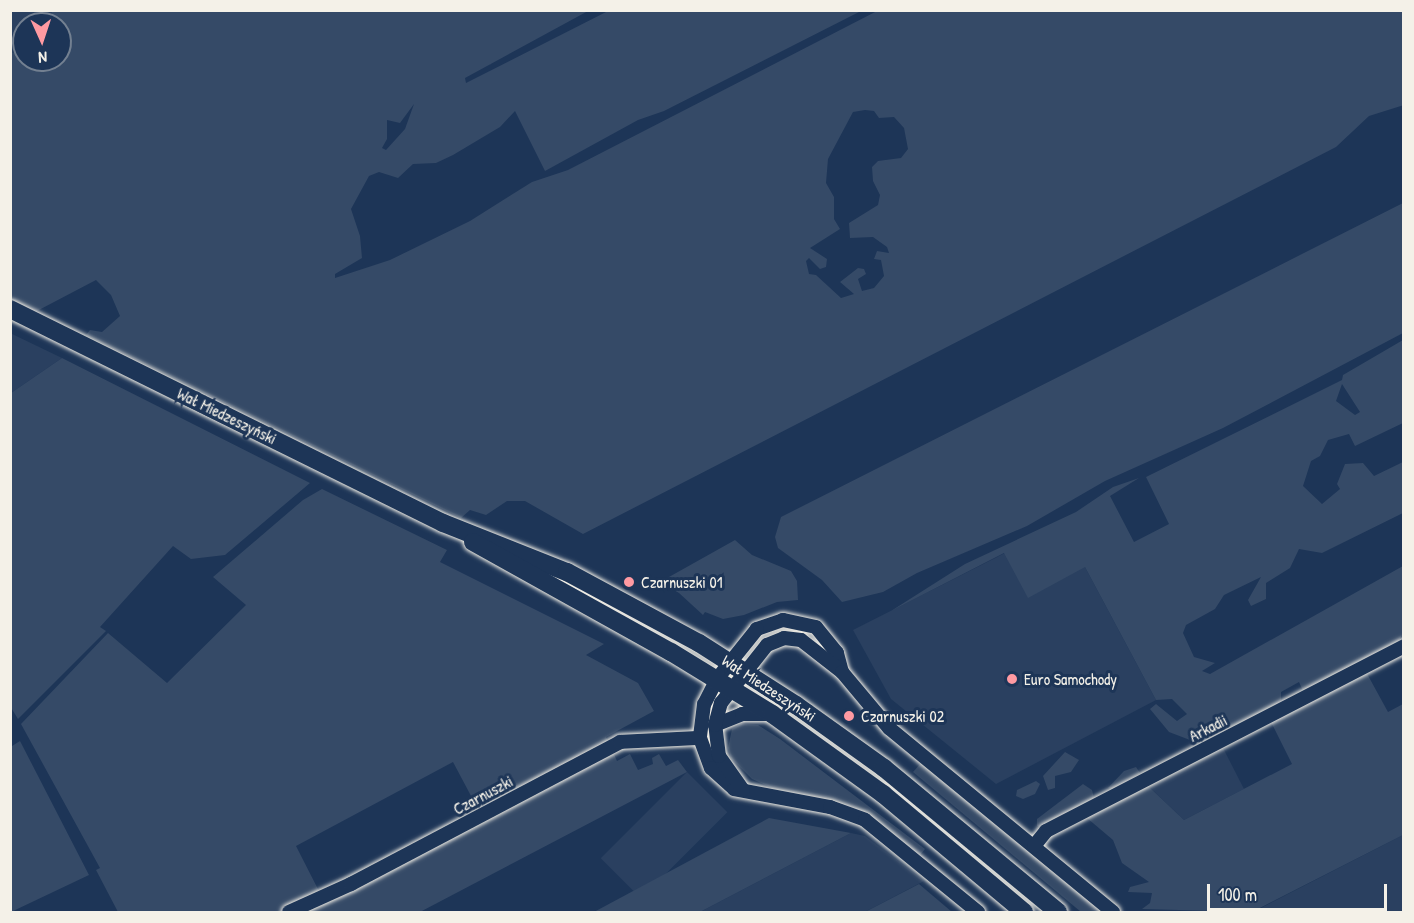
<!DOCTYPE html>
<html>
<head>
<meta charset="utf-8">
<style>
	body { margin:0 }
	#map { position:relative; width:1414px; height:923px; overflow:hidden; background:#1d3557; font-family:"Patrick Hand",sans-serif }
	div>[style] { position:absolute }
	[style*='--x'] { left:calc(var(--x)*1px); top:calc(var(--y)*1px); width:calc(var(--w)*1px); rotate:calc(var(--a)*1deg) }
	.built>* { inset:0; background:#2a4060; transform-origin:0 0 }
	.green>* { inset:0; background:#354a67 }
	.roads { filter:drop-shadow(0 0 2px #f4f1e8) drop-shadow(0 0 2px #f4f1e8) }
	.street>* { height:14px; margin:-7px; padding:0 7px; transform-origin:7px; border-radius:7px; background:#1d3557 }
	.secondary>* { height:18px; margin:-9px; padding:0 9px; transform-origin:9px; border-radius:9px; background:#1d3557 }
	.dots>* { width:16px; height:16px; translate:-50% -50%; box-sizing:border-box; border:3px solid #1d3557; border-radius:50% }
	span { translate:-50% -50%; white-space:nowrap; text-align:center; line-height:1.15; -webkit-text-stroke:6px #1d3557; paint-order:stroke }
	.street-label { font-size:16px; color:#f4f1e8 }
	.poi-label { font-size:16px; color:#f4f1e8 }
	.left { translate:0 -50%; text-align:left }
	.frame { position:absolute; inset:0; border:12px solid #f4f1e8; pointer-events:none }
	.north { position:absolute; left:12px; top:12px; width:60px; height:60px; box-sizing:border-box; background:#1d3557; border:2px solid #738091; border-radius:50%; rotate:177deg; font-size:16px; font-weight:700; line-height:24px; text-align:center; color:#f4f1e8 }
	.north::after { content:''; display:block; margin:auto; width:21px; height:27px; background:#ff9aa2; clip-path:polygon(50% 0,100% 100%,50% 72%,0 100%) }
	.scale { position:absolute; left:1207px; top:884px; width:180px; height:27px; box-sizing:border-box; border:3px solid #f4f1e8; border-top:0; padding-left:8px; font-size:18px; line-height:21px; white-space:nowrap; color:#f4f1e8; -webkit-text-stroke:4px #1d3557; paint-order:stroke }
</style>
</head>
<body>
<div id="map">
	<div class="built">
		<i style="clip-path:polygon(11px 11px,51px 11px,56px 24px,24px 24px,24px 47px,11px 54px)"></i>
		<i style="clip-path:polygon(10px 333px,62px 358px,11px 393px,10px 393px)"></i>
		<i style="clip-path:polygon(1005px 553px,1085px 567px,1156px 700px,996px 784px,891px 699px,853px 630px)"></i>
		<i style="clip-path:polygon(1222px 746px,1244px 789px,1184px 820px,1147px 785px)"></i>
		<i style="left:687px;top:772px;width:57px;height:122px;rotate:45deg"></i>
		<i style="clip-path:polygon(851px 833px,865px 836px,924px 881px,865px 912px,700px 912px)"></i>
		<i style="clip-path:polygon(1403px 835px,1403px 912px,1263px 912px,1261px 908px)"></i>
	</div>
	<div class="green">
		<i style="clip-path:polygon(evenodd,51px 11px,588px 11px,465px 78px,466px 83px,608px 11px,861px 11px,664px 111px,638px 120px,545px 171px,515px 111px,500px 127px,453px 155px,436px 163px,413px 164px,398px 178px,379px 172px,369px 176px,351px 209px,360px 236px,362px 258px,335px 274px,335px 278px,390px 260px,470px 221px,532px 182px,568px 170px,877px 11px,1403px 11px,1404px 105px,1369px 116px,1336px 147px,583px 534px,525px 501px,507px 501px,486px 515px,470px 510px,461px 518px,86px 335px,90px 330px,102px 332px,120px 316px,111px 295px,96px 280px,35px 312px,11px 299px,10px 54px,24px 47px,24px 60px,60px 60px,60px 24px,56px 24px,51px 11px,414px 104px,405px 129px,386px 150px,382px 148px,387px 139px,387px 120px,400px 123px,414px 104px,51px 11px,865px 110px,874px 111px,879px 118px,894px 117px,904px 128px,908px 149px,901px 158px,878px 161px,872px 167px,873px 181px,880px 195px,878px 205px,849px 223px,850px 238px,873px 237px,887px 247px,889px 253px,877px 251px,874px 259px,881px 260px,884px 276px,874px 288px,862px 291px,858px 279px,866px 274px,864px 269px,858px 268px,840px 282px,854px 294px,841px 298px,816px 275px,809px 274px,806px 261px,809px 258px,820px 269px,826px 267px,827px 259px,810px 248px,840px 229px,834px 219px,834px 197px,826px 183px,828px 159px,853px 112px,865px 110px)"></i>
		<i style="clip-path:polygon(1403px 203px,1403px 333px,1223px 428px,1105px 481px,1027px 526px,917px 573px,883px 592px,842px 602px,822px 580px,778px 548px,775px 537px,781px 517px)"></i>
		<i style="clip-path:polygon(evenodd,1403px 340px,1403px 423px,1355px 446px,1349px 434px,1328px 440px,1320px 456px,1311px 461px,1303px 486px,1322px 504px,1340px 489px,1337px 484px,1345px 464px,1363px 463px,1374px 476px,1403px 462px,1403px 513px,1322px 553px,1299px 549px,1290px 568px,1266px 583px,1266px 599px,1251px 606px,1248px 600px,1261px 577px,1224px 595px,1215px 609px,1186px 625px,1183px 633px,1194px 657px,1215px 663px,1202px 671px,1210px 674px,1403px 566px,1403px 634px,1396px 644px,1303px 691px,1299px 682px,1281px 692px,1281px 700px,1272px 709px,1203px 745px,1169px 732px,1150px 709px,1156px 704px,1177px 721px,1187px 714px,1172px 699px,1156px 700px,1085px 567px,1028px 598px,1004px 553px,891px 611px,965px 564px,1076px 512px,1113px 487px,1139px 478px,1110px 496px,1134px 542px,1169px 524px,1146px 477px,1342px 380px,1343px 375px,1403px 340px,1342px 384px,1360px 412px,1355px 415px,1336px 401px,1342px 384px)"></i>
		<i style="clip-path:polygon(62px 358px,310px 483px,225px 555px,191px 559px,173px 546px,100px 627px,106px 631px,18px 719px,10px 706px,11px 393px)"></i>
		<i style="clip-path:polygon(322px 489px,447px 550px,440px 562px,604px 644px,586px 655px,638px 683px,654px 711px,606px 737px,608px 742px,479px 811px,453px 762px,296px 846px,321px 895px,282px 912px,118px 912px,96px 870px,100px 868px,21px 724px,108px 633px,167px 683px,246px 605px,213px 577px,303px 500px)"></i>
		<i style="clip-path:polygon(735px 540px,752px 555px,791px 571px,797px 581px,798px 600px,777px 602px,744px 615px,723px 619px,705px 612px,703px 615px,679px 593px,660px 582px)"></i>
		<i style="clip-path:polygon(1365px 670px,1388px 712px,1403px 704px,1403px 835px,1252px 912px,1142px 909px,1150px 903px,1152px 893px,1128px 892px,1130px 887px,1149px 882px,1122px 863px,1113px 840px,1087px 818px,1147px 785px,1184px 820px,1292px 764px,1270px 720px)"></i>
		<i style="clip-path:polygon(741px 724px,758px 725px,780px 739px,925px 849px,920px 855px,854px 807px,777px 790px,752px 779px,731px 758px,728px 748px,732px 729px)"></i>
		<i style="clip-path:polygon(20px 741px,89px 875px,11px 912px,11px 744px,12px 746px)"></i>
		<i style="clip-path:polygon(612px 750px,617px 761px,630px 754px,638px 770px,653px 764px,652px 758px,659px 754px,666px 766px,678px 760px,687px 772px,420px 912px,302px 912px)"></i>
		<i style="clip-path:polygon(1065px 752px,1079px 760px,1071px 772px,1055px 776px,1055px 788px,1048px 790px,1043px 776px)"></i>
		<i style="clip-path:polygon(921px 763px,1103px 912px,1081px 912px,913px 772px)"></i>
		<i style="clip-path:polygon(1136px 767px,1140px 773px,1113px 789px,1108px 788px,1124px 771px)"></i>
		<i style="clip-path:polygon(1036px 781px,1040px 784px,1035px 794px,1023px 799px,1016px 796px,1017px 790px)"></i>
		<i style="clip-path:polygon(1083px 784px,1092px 790px,1094px 798px,1043px 828px,1037px 826px,1037px 819px)"></i>
		<i style="clip-path:polygon(769px 818px,851px 833px,700px 912px,594px 912px)"></i>
		<i style="clip-path:polygon(919px 884px,952px 912px,865px 912px)"></i>
	</div>
	<div class="roads">
		<div class="street">
			<i style="--x:842;--y:672;--w:20;--a:-105"></i>
			<i style="--x:837;--y:653;--w:33;--a:-129"></i>
			<i style="--x:816;--y:627;--w:34;--a:-168"></i>
			<i style="--x:783;--y:620;--w:28;--a:161"></i>
			<i style="--x:757;--y:629;--w:64;--a:128.7"></i>
			<i style="--x:717;--y:679;--w:28;--a:117"></i>
			<i style="--x:704;--y:704;--w:34;--a:97"></i>
			<i style="--x:700;--y:738;--w:32;--a:70"></i>
			<i style="--x:711;--y:768;--w:31;--a:42"></i>
			<i style="--x:734;--y:789;--w:98;--a:10.6"></i>
			<i style="--x:830;--y:807;--w:37;--a:20"></i>
			<i style="--x:865;--y:820;--w:146;--a:39.2"></i>
			<i style="--x:715;--y:725;--w:29;--a:-22"></i>
			<i style="--x:742;--y:714;--w:29;--a:0"></i>
			<i style="--x:743;--y:790;--w:42;--a:-125.2"></i>
			<i style="--x:719;--y:756;--w:31;--a:-97"></i>
			<i style="--x:715;--y:725;--w:23;--a:-75"></i>
			<i style="--x:721;--y:703;--w:74;--a:-51.6"></i>
			<i style="--x:767;--y:645;--w:18;--a:-22"></i>
			<i style="--x:784;--y:638;--w:17;--a:7"></i>
			<i style="--x:801;--y:640;--w:52;--a:38"></i>
			<i style="--x:842;--y:672;--w:73;--a:50"></i>
			<i style="--x:889;--y:728;--w:290;--a:39.4"></i>
			<i style="--x:1034;--y:846;--w:19;--a:-51"></i>
			<i style="--x:1046;--y:831;--w:403;--a:-27.3"></i>
			<i style="--x:289;--y:912;--w:68;--a:-24.3"></i>
			<i style="--x:351;--y:884;--w:304;--a:-27.8"></i>
			<i style="--x:620;--y:742;--w:80;--a:-2.9"></i>
		</div>
		<div class="secondary">
			<i style="--x:10;--y:309;--w:483;--a:26.3"></i>
			<i style="--x:443;--y:523;--w:133;--a:21.6"></i>
			<i style="--x:567;--y:572;--w:150;--a:28.3"></i>
			<i style="--x:699;--y:643;--w:115;--a:32.6"></i>
			<i style="--x:796;--y:705;--w:108;--a:35.6"></i>
			<i style="--x:884;--y:768;--w:226;--a:39.6"></i>
			<i style="--x:473;--y:542;--w:227;--a:29.1"></i>
			<i style="--x:671;--y:652;--w:119;--a:31.5"></i>
			<i style="--x:772;--y:714;--w:137;--a:35.8"></i>
			<i style="--x:883;--y:794;--w:184;--a:39.9"></i>
		</div>
	</div>
	<div class="dots">
		<i style="left:629px;top:582px;background:#ff9aa2"></i>
		<i style="left:1012px;top:679px;background:#ff9aa2"></i>
		<i style="left:849px;top:716px;background:#ff9aa2"></i>
	</div>
	<div class="street-label">
		<span style="left:227px;top:416px;rotate:26deg">Wał Miedzeszyński</span>
		<span style="left:769px;top:688px;rotate:33deg">Wał Miedzeszyński</span>
		<span style="left:1208px;top:728px;rotate:-27deg">Arkadii</span>
		<span style="left:483px;top:795px;rotate:-28deg">Czarnuszki</span>
	</div>
	<div class="poi-label">
		<span class="left" style="left:641px;top:582px">Czarnuszki 01</span>
		<span class="left" style="left:1024px;top:679px">Euro Samochody</span>
		<span class="left" style="left:861px;top:716px">Czarnuszki 02</span>
	</div>
	<div class="frame"></div>
	<div class="north">N</div>
	<div class="scale">100 m</div>
</div>
</body>
</html>
